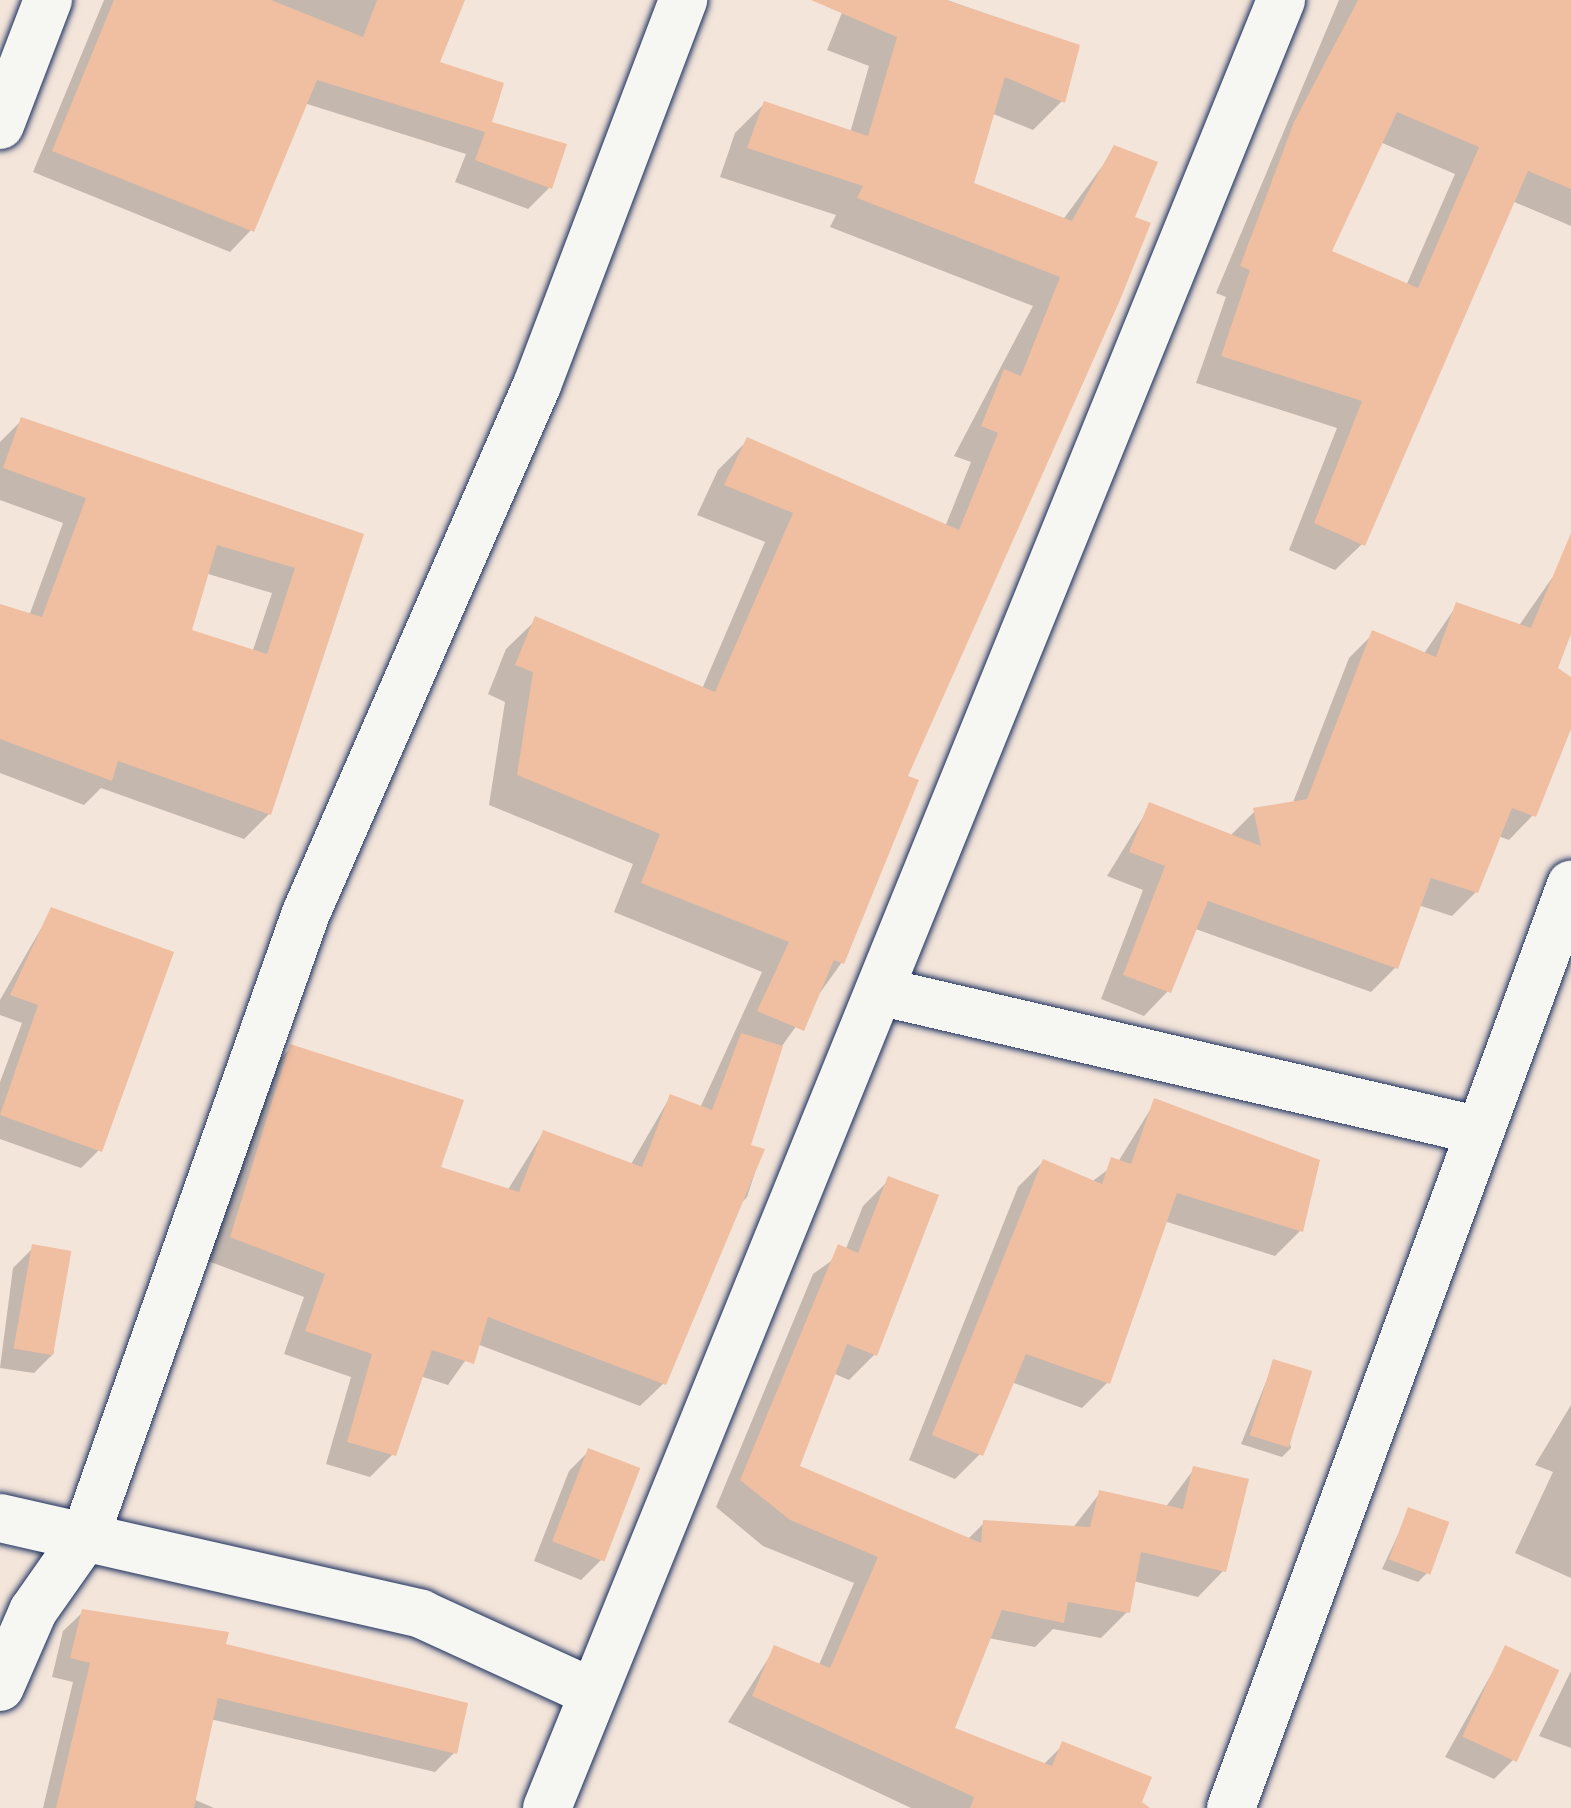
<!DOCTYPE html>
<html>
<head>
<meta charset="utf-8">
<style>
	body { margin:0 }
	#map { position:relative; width:1571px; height:1808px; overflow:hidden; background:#f4e5da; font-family:"Playpen Sans",sans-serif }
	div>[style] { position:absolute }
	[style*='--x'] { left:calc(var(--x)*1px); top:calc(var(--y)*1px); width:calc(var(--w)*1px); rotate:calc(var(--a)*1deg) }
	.shadow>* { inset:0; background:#0003 }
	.building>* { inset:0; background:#f0bea1; transform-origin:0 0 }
	.roads { filter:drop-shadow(0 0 3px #1b2f5e) drop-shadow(0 0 3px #1b2f5e) }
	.minor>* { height:48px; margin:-24px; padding:0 24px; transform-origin:24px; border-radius:24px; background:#f6f6f2 }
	span { translate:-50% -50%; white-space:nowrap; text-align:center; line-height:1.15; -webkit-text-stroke:9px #f6f6f2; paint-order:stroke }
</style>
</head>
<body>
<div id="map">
	<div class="shadow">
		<i style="clip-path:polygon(104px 0,461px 0,436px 64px,550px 187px,528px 209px,455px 182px,466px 154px,304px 103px,251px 230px,230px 252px,33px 172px)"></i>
		<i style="clip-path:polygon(847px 0,947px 0,1077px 46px,1062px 101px,1033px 130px,991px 113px,970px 185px,1062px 221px,1115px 149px,842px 962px,777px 1053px,748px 1147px,762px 1151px,747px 1197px,727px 1218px,664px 1383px,640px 1406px,477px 1344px,448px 1385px,420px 1376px,393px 1454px,370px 1477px,326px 1464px,351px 1377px,284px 1354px,304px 1297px,208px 1261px,267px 1071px,291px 1048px,438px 1169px,507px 1191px,543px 1133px,630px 1166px,670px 1097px,700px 1108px,762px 972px,614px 912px,633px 864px,489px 805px,505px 702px,488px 694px,506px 649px,536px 620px,702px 689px,765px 542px,697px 515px,718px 470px,747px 441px,945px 527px,971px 462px,954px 456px,1033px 306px,830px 227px,836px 215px,720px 177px,735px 133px,764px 104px,850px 133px,869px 66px,827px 50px)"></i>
		<i style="clip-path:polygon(evenodd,1339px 0,1571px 0,1571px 226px,1512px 201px,1362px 544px,1335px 570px,1289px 550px,1337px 428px,1196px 383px,1226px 297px,1216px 293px,1339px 0,1380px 142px,1455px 174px,1406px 286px,1328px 253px,1380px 142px)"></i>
		<i style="clip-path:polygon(evenodd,22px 420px,360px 536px,269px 814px,244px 839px,101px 788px,84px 805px,0 773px,0 607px,29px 616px,63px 523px,0 500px,0 442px,22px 420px,205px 573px,272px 593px,252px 653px,188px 632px,205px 573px)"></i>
		<i style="clip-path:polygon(1552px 578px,1571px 585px,1554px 669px,1571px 681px,1571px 703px,1533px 815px,1509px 840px,1498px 836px,1476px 892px,1452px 916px,1418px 905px,1395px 968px,1371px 992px,1193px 928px,1168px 991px,1144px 1016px,1101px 999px,1143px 890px,1107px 876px,1150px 806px,1229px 837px,1255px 811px,1292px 805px,1349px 658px,1373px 634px,1423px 655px,1457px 605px,1518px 627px)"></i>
		<i style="clip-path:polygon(51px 911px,99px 1150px,81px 1168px,0 1139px,0 1082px,22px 1023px,0 1015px,0 1000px)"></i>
		<i style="clip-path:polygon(1155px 1102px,1300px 1231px,1275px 1256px,1164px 1221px,1107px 1383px,1082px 1408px,1011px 1382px,980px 1454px,955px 1479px,909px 1460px,1018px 1187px,1043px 1162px,1090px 1183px,1118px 1162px)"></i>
		<i style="clip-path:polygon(889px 1180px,875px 1354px,849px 1380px,835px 1374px,797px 1468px,967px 1540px,984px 1523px,1072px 1529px,1100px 1493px,1165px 1508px,1194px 1469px,1224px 1570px,1198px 1597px,1133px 1581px,1127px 1612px,1101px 1638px,1053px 1629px,1035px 1647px,988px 1638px,951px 1730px,1042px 1766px,1063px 1745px,1137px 1808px,911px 1808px,728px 1722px,775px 1648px,818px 1667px,854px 1583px,763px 1546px,716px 1507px,813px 1274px,845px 1251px,863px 1206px)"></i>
		<i style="clip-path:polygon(33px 1248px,54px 1353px,34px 1373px,0 1368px,13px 1268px)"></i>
		<i style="clip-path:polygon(1274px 1362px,1291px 1448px,1282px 1457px,1241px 1444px)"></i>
		<i style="clip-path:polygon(1571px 1405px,1571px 1578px,1515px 1553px,1553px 1472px,1535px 1465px)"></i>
		<i style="clip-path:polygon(589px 1451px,601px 1560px,581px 1580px,534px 1561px,569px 1471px)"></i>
		<i style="clip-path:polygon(1409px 1511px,1427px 1573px,1418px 1582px,1382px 1569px)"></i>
		<i style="clip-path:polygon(83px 1612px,223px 1646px,454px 1753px,435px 1772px,210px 1719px,193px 1799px,214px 1808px,43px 1808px,73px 1682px,52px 1677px,63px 1631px)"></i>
		<i style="clip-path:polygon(1506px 1648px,1514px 1759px,1494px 1779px,1445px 1757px)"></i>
		<i style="clip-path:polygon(1571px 1671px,1571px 1748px,1539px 1736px)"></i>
	</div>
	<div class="building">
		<i style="clip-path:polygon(114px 0,271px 0,363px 37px,377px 0,465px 0,440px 62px,504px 83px,492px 122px,567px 144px,552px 189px,475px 160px,485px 132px,317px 80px,254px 232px,52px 151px)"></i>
		<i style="clip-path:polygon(811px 0,946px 0,1080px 45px,1065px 103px,1005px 77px,974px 183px,1072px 221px,1114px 145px,1158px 162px,1135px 217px,1151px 223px,1120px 300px,908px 776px,919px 780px,844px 964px,834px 960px,804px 1031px,757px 1011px,789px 942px,641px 883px,660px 834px,517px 775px,533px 672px,515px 665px,535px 616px,715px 692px,793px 513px,724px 485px,747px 437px,959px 530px,998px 433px,981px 426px,1004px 369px,1021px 376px,1060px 277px,857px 198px,863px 186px,747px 148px,764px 101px,868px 136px,897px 37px)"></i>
		<i style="clip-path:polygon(evenodd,1358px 0,1571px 0,1571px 189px,1528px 171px,1365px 546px,1314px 523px,1362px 401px,1221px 356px,1250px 270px,1240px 266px,1294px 122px,1358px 0,1397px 112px,1479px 147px,1418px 288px,1332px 251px,1397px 112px)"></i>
		<i style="clip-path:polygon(evenodd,21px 417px,364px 534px,271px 815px,118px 761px,112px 781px,0 739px,0 604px,42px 617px,86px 498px,3px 468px,21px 417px,217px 545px,295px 568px,267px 654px,192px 630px,217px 545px)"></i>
		<i style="clip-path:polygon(1571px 533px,1571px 634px,1558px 668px,1571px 677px,1571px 729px,1536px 817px,1512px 808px,1478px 893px,1431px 878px,1398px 969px,1208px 901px,1171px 993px,1123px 975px,1165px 866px,1129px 852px,1149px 802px,1261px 846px,1253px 808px,1307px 799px,1372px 630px,1436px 657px,1456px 602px,1531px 628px)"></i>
		<i style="clip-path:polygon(51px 907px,174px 952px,102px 1152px,0 1115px,38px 1005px,10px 995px)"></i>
		<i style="clip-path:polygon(741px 1033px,783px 1046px,751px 1145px,765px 1149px,666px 1385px,488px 1317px,474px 1364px,432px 1350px,396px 1456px,347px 1442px,372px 1354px,305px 1331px,325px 1274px,230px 1237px,290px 1044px,464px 1100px,441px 1167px,519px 1192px,543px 1130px,642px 1167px,670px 1094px,712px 1110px)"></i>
		<i style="clip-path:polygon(1154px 1098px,1320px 1160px,1303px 1232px,1177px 1193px,1110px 1384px,1026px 1354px,983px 1456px,932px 1435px,1043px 1159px,1102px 1184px,1111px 1157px,1131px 1164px)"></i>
		<i style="clip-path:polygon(888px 1176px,939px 1195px,877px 1356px,847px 1344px,800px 1466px,981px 1543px,983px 1520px,1090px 1527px,1099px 1490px,1183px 1509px,1193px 1466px,1249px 1479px,1226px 1572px,1141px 1552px,1130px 1613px,1068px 1602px,1064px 1623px,1002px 1610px,955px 1728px,1052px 1766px,1062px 1741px,1152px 1777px,1142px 1802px,1150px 1808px,970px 1808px,974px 1797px,752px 1696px,774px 1645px,830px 1668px,878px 1557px,790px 1520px,740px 1480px,838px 1244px,858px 1253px)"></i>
		<i style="left:32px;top:1244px;width:40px;height:106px;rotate:10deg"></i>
		<i style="left:1273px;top:1359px;width:41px;height:80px;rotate:17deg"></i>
		<i style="left:588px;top:1448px;width:56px;height:100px;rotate:21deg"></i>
		<i style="left:1408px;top:1507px;width:44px;height:56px;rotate:20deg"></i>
		<i style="clip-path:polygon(82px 1609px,229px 1632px,226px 1644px,468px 1703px,457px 1754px,218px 1698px,194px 1808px,56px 1808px,90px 1663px,70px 1658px)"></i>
		<i style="left:1505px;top:1645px;width:60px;height:101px;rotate:25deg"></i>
	</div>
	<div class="roads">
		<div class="minor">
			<i style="--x:0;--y:125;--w:134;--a:-69"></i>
			<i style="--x:887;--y:993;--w:605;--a:13.09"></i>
			<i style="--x:0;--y:1518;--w:432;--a:12.8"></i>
			<i style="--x:421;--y:1614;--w:187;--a:24.6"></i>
			<i style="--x:0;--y:1687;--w:83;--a:-66.5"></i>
			<i style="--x:33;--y:1611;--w:90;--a:-54.9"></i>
			<i style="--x:85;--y:1537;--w:662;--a:-70.5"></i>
			<i style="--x:306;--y:913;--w:576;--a:-66.37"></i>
			<i style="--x:537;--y:385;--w:412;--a:-69.2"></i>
			<i style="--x:547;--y:1808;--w:1951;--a:-67.9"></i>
			<i style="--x:1231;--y:1808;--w:984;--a:-69.78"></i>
		</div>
	</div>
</div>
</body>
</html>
